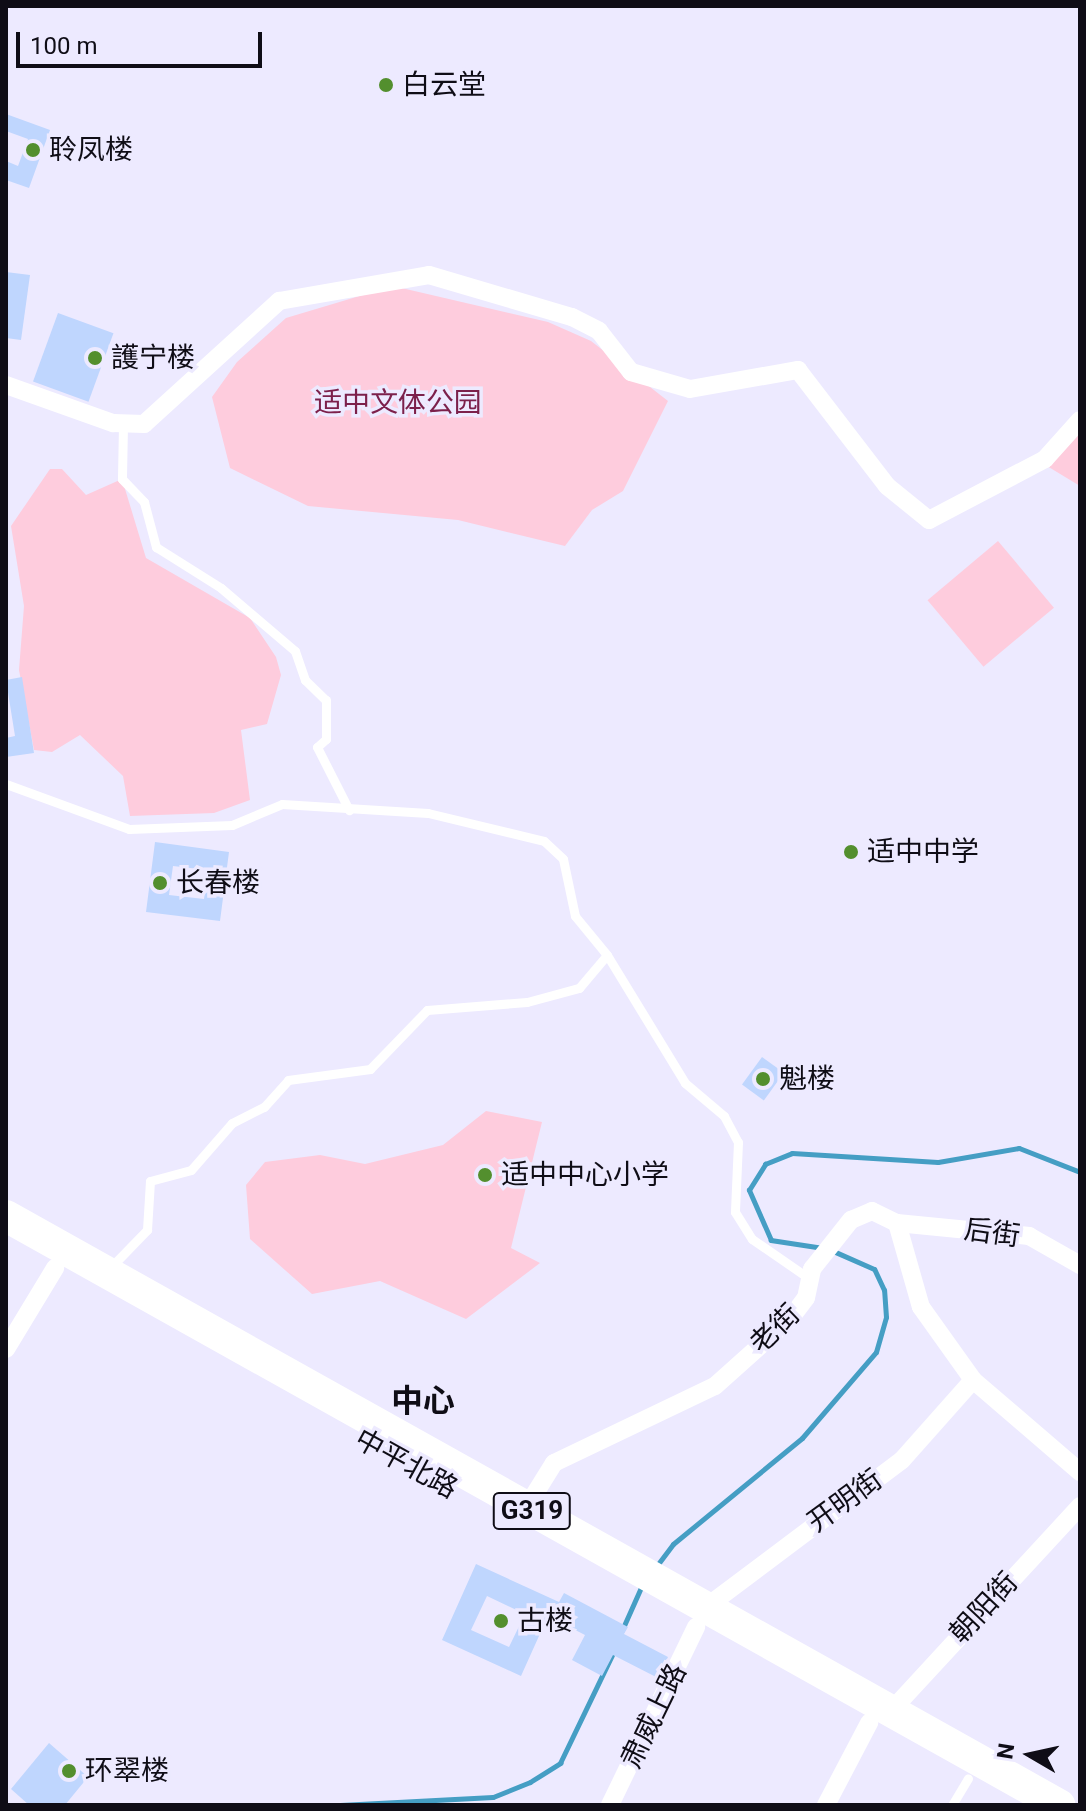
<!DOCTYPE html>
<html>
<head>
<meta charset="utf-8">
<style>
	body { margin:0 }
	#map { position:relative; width:1086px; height:1811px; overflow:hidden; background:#edeaff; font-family:Roboto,"Noto Sans SC",sans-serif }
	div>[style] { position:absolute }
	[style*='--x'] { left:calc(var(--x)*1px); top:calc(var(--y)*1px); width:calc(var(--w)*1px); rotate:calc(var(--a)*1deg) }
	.green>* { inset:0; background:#feccdd; transform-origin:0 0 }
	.stream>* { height:5px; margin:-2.5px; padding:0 2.5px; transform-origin:2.5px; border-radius:2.5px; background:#459ec4 }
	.building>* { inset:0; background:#bfd6fe; transform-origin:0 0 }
	.lane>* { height:9px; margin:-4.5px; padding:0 4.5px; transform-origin:4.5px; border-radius:4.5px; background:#fff }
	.street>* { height:18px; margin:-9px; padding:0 9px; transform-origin:9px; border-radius:9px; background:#fff }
	.highway>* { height:32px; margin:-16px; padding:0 16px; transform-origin:16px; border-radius:16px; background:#fff }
	.dots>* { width:22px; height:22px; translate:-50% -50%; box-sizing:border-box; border:4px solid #edeaff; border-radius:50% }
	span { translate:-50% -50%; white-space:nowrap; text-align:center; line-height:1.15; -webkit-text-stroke:7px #edeaff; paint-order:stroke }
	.shield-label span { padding:2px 6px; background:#edeaff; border:2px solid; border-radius:6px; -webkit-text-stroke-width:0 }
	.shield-label { font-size:26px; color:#0f0d16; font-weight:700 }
	.poi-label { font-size:28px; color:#0f0d16 }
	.left { translate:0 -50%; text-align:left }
	.park-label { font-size:28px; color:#7c204b }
	.street-label { font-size:28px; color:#0f0d16 }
	.quarter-label { font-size:32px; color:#0f0d16; font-weight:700 }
	.frame { position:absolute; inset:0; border:8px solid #0f0d16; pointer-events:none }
	.north { position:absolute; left:990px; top:1715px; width:80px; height:80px; -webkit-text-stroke:6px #edeaff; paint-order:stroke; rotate:279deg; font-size:22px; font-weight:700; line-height:32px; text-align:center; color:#0f0d16 }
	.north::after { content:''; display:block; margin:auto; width:28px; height:36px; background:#0f0d16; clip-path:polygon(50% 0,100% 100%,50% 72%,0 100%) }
	.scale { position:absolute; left:16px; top:32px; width:246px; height:36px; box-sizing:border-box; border:4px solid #0f0d16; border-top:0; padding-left:10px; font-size:24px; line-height:28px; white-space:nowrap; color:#0f0d16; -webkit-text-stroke:6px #edeaff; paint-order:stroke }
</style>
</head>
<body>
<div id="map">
	<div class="green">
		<i style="clip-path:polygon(393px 286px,548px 322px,591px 341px,668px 401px,623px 491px,592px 510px,565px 546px,458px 520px,308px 506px,230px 468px,212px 397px,237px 362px,286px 318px)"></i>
		<i style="clip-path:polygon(1080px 427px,1080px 486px,1047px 466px)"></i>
		<i style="clip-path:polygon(50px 469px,62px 469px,86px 495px,122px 479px,146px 558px,250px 618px,276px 657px,281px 675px,267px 724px,241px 730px,250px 800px,214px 813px,130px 816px,123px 776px,80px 735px,52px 752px,34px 750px,19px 670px,24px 606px,11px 526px)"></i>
		<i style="left:998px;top:541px;width:87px;height:92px;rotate:50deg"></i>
		<i style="clip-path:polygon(486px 1111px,542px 1122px,511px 1248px,540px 1263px,466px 1319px,380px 1281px,312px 1294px,250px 1239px,246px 1185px,265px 1162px,320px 1155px,365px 1164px,443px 1145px)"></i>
	</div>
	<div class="stream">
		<i style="--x:823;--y:1248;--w:53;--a:-171.3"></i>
		<i style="--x:771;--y:1240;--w:55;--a:-113.7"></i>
		<i style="--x:749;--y:1190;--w:31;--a:-58"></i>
		<i style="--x:765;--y:1164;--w:29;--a:-22"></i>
		<i style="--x:792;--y:1153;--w:146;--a:3.5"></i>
		<i style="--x:938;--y:1162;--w:82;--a:-9.8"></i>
		<i style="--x:1019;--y:1148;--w:66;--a:21.5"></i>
		<i style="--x:655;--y:1568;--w:30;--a:-53"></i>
		<i style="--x:673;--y:1544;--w:167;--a:-39.4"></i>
		<i style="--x:802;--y:1438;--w:113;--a:-49.3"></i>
		<i style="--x:876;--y:1352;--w:36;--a:-74"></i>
		<i style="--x:886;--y:1317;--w:27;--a:-94"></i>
		<i style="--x:884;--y:1290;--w:23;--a:-115"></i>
		<i style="--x:874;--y:1269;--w:45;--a:-156.3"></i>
		<i style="--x:622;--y:1630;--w:49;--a:-66"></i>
		<i style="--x:340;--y:1805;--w:153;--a:-3"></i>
		<i style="--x:493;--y:1797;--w:40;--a:-22"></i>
		<i style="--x:530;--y:1782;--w:36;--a:-32"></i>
		<i style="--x:560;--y:1763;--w:120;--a:-64.3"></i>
	</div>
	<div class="building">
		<i style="clip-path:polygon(6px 114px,50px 130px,29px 188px,6px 180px,6px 161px,18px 166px,28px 139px,6px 131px)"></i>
		<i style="clip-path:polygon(6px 272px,30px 275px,21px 340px,6px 338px)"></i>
		<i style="left:58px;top:313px;width:59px;height:73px;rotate:20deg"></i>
		<i style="clip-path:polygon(22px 677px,34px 753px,6px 757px,6px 738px,15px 736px,6px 680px)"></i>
		<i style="clip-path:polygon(evenodd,155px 842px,229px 852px,220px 921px,146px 912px,155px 842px,173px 866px,208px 870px,204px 899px,169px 895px,173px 866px)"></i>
		<i style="left:762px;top:1057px;width:27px;height:34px;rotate:36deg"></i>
		<i style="clip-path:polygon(evenodd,476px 1564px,559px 1602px,564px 1593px,628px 1627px,624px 1634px,668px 1657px,658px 1678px,613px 1655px,602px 1676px,572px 1660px,585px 1635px,548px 1616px,521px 1676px,442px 1640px,476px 1564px,487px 1596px,525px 1614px,509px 1647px,471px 1630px,487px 1596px)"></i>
		<i style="clip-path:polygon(49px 1743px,88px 1777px,65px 1805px,29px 1805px,11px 1789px)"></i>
	</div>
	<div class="lane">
		<i style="--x:123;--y:425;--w:54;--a:91.1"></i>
		<i style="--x:122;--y:479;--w:32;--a:46"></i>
		<i style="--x:144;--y:502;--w:47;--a:75.1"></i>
		<i style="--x:156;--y:547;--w:77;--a:32.2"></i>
		<i style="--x:221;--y:588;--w:97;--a:40.4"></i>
		<i style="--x:295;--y:651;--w:31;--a:71"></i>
		<i style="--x:305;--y:680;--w:29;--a:44"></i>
		<i style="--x:326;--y:700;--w:39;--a:90"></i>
		<i style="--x:326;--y:739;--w:12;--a:138"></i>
		<i style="--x:317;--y:747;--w:71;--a:63.1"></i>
		<i style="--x:6;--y:784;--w:131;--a:20.1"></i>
		<i style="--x:129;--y:829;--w:103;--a:-2.2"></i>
		<i style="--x:232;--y:825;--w:54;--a:-22.8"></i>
		<i style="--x:282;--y:804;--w:146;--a:3.5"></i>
		<i style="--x:428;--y:813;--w:119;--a:13.6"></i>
		<i style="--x:544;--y:841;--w:26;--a:43"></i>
		<i style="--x:563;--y:859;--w:58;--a:78.1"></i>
		<i style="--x:575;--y:916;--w:50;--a:50.6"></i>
		<i style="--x:111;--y:1267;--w:52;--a:-45.8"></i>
		<i style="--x:147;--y:1230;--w:49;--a:-86.5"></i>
		<i style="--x:150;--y:1181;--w:42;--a:-15"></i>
		<i style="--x:191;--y:1170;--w:62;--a:-48.9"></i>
		<i style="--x:232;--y:1123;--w:36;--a:-27"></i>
		<i style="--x:264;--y:1107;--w:36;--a:-48"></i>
		<i style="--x:288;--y:1080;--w:83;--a:-7.6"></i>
		<i style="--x:370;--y:1069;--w:82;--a:-46"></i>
		<i style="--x:427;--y:1010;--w:100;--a:-4.6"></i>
		<i style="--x:527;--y:1002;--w:54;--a:-15.1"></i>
		<i style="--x:579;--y:988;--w:43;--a:-49.7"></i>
		<i style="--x:607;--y:955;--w:150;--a:58.6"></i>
		<i style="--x:685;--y:1083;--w:51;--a:40.2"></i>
		<i style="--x:724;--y:1116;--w:30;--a:62"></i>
		<i style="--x:738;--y:1142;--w:70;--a:92.5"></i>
		<i style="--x:735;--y:1212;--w:32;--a:58"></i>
		<i style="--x:752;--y:1239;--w:70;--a:34.6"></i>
		<i style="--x:952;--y:1805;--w:31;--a:-59"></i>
	</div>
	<div class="street">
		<i style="--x:6;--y:385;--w:114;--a:19.6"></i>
		<i style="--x:113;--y:423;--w:31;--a:2"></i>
		<i style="--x:144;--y:424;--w:183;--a:-42.3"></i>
		<i style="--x:279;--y:301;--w:152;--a:-9.8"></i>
		<i style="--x:429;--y:275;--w:149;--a:16.4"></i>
		<i style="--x:572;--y:317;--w:30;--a:27"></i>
		<i style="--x:599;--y:331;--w:52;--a:52"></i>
		<i style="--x:631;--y:372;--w:61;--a:16.1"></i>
		<i style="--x:690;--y:389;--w:110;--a:-10"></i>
		<i style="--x:798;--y:370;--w:146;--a:52.5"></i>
		<i style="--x:887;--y:486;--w:54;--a:39"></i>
		<i style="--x:929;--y:520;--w:131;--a:-27.7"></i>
		<i style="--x:1045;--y:459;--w:52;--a:-48.1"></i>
		<i style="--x:897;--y:1223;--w:133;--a:5.6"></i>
		<i style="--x:1029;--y:1236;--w:59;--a:29.6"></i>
		<i style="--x:6;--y:1349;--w:95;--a:-58.8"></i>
		<i style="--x:526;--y:1508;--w:53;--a:-58.1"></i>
		<i style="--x:554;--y:1463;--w:178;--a:-25.6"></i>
		<i style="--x:715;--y:1386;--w:101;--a:-41.8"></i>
		<i style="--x:790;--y:1319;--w:26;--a:-53"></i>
		<i style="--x:806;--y:1298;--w:30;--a:-78"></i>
		<i style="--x:812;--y:1269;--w:63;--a:-51.5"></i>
		<i style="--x:851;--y:1220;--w:23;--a:-23"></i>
		<i style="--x:872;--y:1211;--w:28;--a:26"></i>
		<i style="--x:897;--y:1223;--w:87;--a:74.1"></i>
		<i style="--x:921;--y:1307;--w:90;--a:54.5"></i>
		<i style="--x:973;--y:1380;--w:141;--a:40.7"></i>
		<i style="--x:705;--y:1608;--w:246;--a:-36.9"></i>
		<i style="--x:902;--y:1460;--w:107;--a:-48.4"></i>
		<i style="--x:891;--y:1711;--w:279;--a:-47.3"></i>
		<i style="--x:610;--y:1805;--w:198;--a:-64.2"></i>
		<i style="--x:826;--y:1805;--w:93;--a:-62.3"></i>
	</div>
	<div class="highway">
		<i style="--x:6;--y:1216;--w:1207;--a:29.22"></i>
	</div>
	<div class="dots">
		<i style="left:386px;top:85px;background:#538f2e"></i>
		<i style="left:33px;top:150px;background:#538f2e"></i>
		<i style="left:95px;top:358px;background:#538f2e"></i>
		<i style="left:851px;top:852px;background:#538f2e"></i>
		<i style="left:160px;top:883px;background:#538f2e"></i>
		<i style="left:763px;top:1079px;background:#538f2e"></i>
		<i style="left:485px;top:1175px;background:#538f2e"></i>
		<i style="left:501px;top:1621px;background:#538f2e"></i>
		<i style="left:69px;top:1771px;background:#538f2e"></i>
	</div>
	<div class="shield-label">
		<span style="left:532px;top:1511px">G319</span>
	</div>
	<div class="poi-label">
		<span class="left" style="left:402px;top:85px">白云堂</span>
		<span class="left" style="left:49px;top:150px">聆凤楼</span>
		<span class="left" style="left:111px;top:358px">護宁楼</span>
		<span class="left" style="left:867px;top:852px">适中中学</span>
		<span class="left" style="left:176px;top:883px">长春楼</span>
		<span class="left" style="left:779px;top:1079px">魁楼</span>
		<span class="left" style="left:501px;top:1175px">适中中心小学</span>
		<span class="left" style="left:517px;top:1621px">古楼</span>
		<span class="left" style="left:85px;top:1771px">环翠楼</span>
	</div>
	<div class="park-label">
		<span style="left:398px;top:403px">适中文体公园</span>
	</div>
	<div class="street-label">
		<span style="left:992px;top:1233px;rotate:8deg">后街</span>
		<span style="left:775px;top:1329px;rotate:-44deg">老街</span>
		<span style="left:406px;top:1464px;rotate:29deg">中平北路</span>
		<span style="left:845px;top:1501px;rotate:-36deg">开明街</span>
		<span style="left:984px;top:1608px;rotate:-47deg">朝阳街</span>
		<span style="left:654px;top:1716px;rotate:-64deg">肃威上路</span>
	</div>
	<div class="quarter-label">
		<span style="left:423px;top:1401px">中心</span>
	</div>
	<div class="frame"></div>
	<div class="north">N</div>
	<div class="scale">100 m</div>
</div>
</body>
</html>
